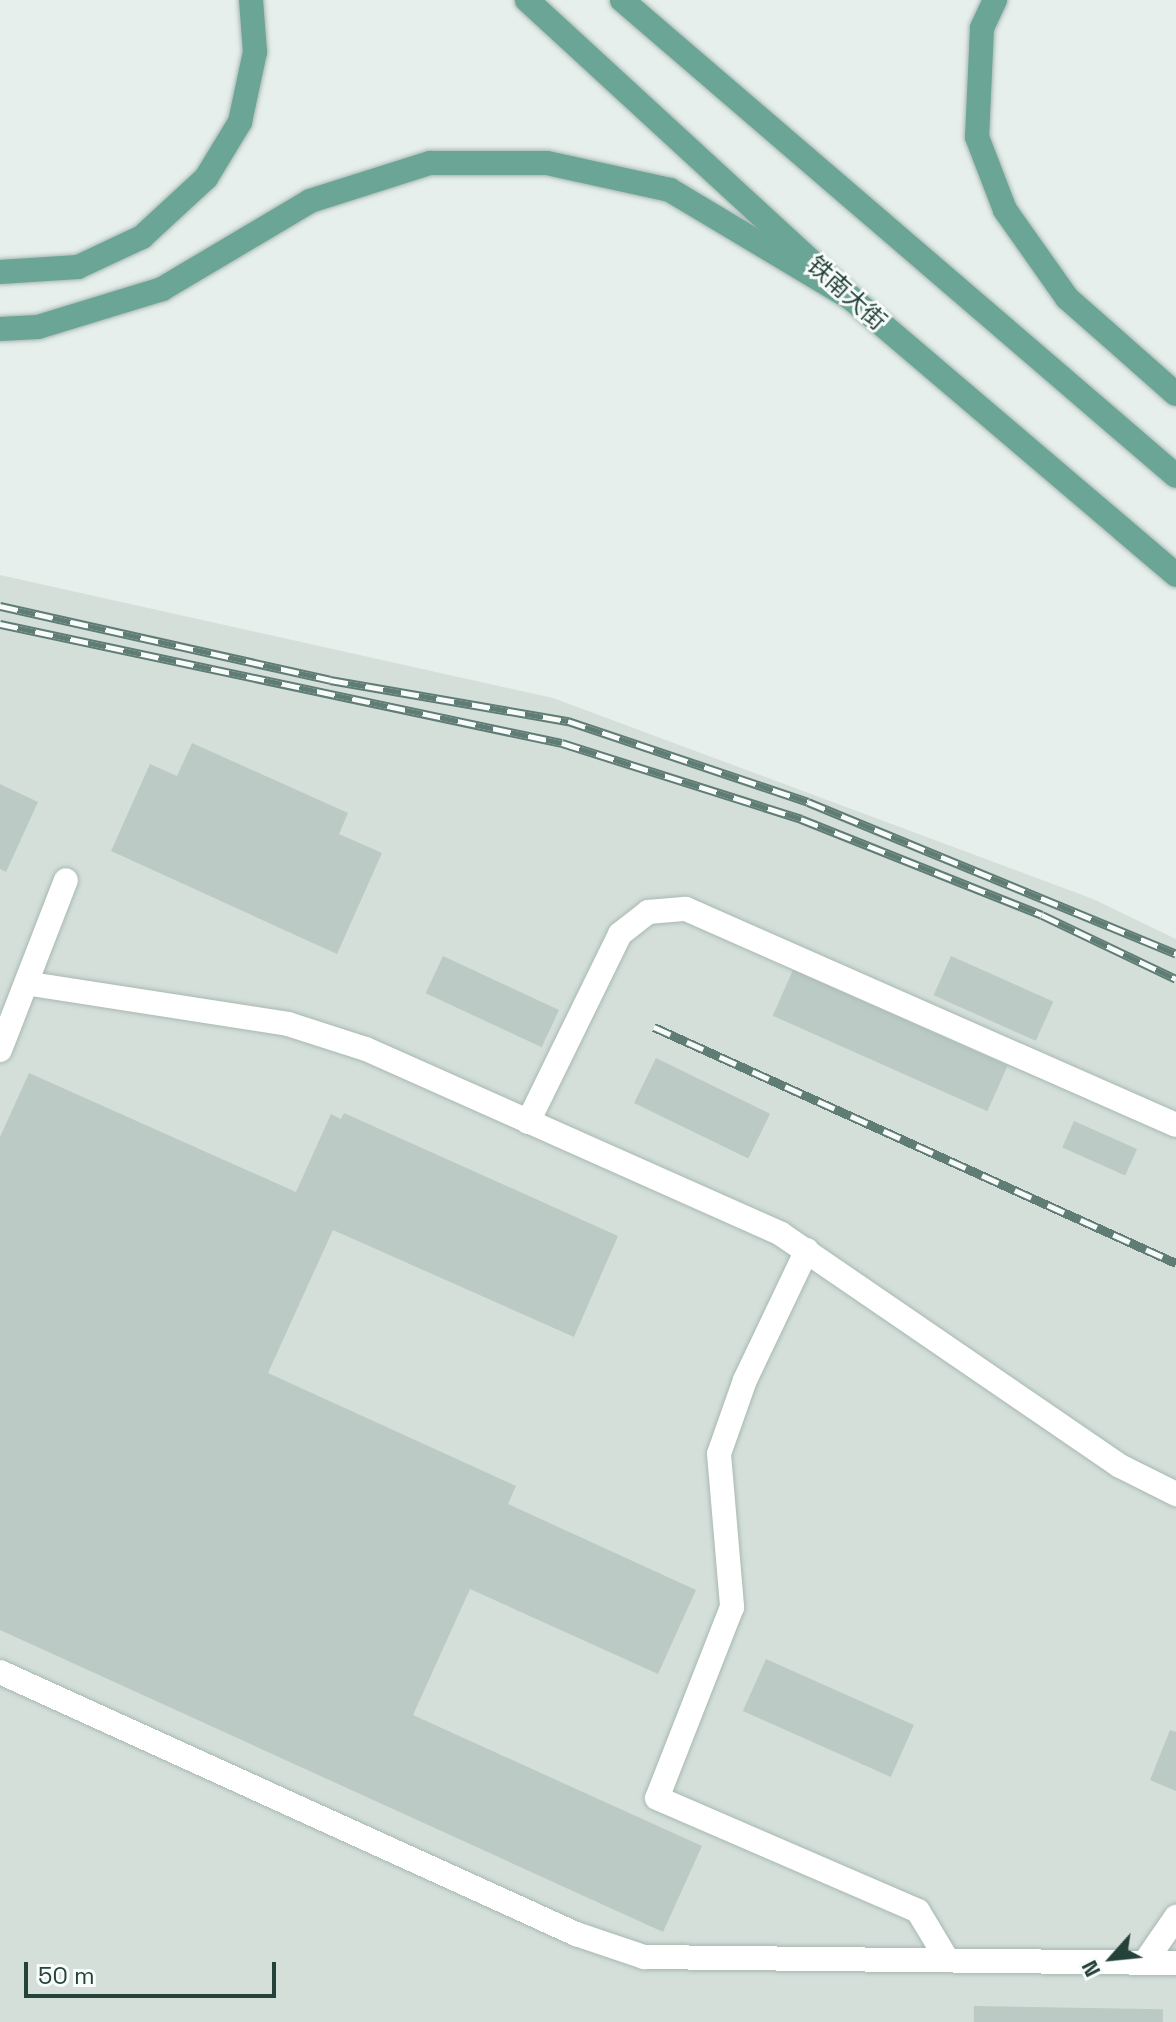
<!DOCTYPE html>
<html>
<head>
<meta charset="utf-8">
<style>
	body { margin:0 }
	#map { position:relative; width:1176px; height:2022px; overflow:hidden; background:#e6efeb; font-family:"Space Grotesk","Noto Sans SC",sans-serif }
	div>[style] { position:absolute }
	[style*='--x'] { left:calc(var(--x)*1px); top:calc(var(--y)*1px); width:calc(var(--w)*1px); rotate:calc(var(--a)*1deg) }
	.built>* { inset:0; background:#d4dfda }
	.building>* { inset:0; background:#bbcac4; transform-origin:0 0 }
	.roads { filter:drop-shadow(0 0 2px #a8b8b2) drop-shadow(0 0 2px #a8b8b2) }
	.minor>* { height:24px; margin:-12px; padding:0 12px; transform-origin:12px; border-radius:12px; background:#fff }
	.major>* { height:24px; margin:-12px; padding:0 12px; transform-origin:12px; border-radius:12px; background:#6aa596 }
	.rail>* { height:9px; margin-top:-4.5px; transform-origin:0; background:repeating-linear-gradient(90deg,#f7fbf9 0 18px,#5f7d75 0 36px); box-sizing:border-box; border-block:2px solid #5f7d75 }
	span { translate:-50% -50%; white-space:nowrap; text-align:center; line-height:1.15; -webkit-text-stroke:6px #f7fbf9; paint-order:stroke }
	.street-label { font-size:24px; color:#24423a }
	.north { position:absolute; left:1072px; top:1918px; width:80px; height:80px; -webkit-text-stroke:6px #f7fbf9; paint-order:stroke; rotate:243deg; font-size:22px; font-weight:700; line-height:32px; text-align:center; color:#24423a }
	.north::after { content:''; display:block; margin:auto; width:28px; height:36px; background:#24423a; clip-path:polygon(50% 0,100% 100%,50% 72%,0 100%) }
	.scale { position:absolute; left:24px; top:1962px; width:252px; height:36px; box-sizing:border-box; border:4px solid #24423a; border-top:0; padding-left:10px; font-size:24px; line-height:28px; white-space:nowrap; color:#24423a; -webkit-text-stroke:6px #f7fbf9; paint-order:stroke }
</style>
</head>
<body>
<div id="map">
	<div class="built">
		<i style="clip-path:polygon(0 575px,553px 698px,1093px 899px,1176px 939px,1176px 2022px,0 2022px)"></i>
	</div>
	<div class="building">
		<i style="clip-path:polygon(192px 743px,348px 813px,339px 834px,382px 853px,337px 954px,111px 851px,150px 764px,177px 776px)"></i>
		<i style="clip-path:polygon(0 784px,38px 802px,6px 872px,0 869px)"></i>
		<i style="left:443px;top:956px;width:128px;height:41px;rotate:25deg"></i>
		<i style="left:951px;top:956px;width:112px;height:43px;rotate:24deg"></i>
		<i style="left:793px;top:970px;width:235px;height:50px;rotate:24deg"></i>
		<i style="left:656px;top:1058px;width:127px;height:50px;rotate:26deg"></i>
		<i style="clip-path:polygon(29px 1073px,296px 1192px,331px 1114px,341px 1119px,344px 1113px,618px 1236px,574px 1337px,333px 1230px,268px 1373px,516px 1486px,508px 1504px,696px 1590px,658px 1674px,470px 1589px,413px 1715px,702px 1846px,663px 1932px,0 1630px,0 1137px)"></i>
		<i style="left:1074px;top:1121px;width:69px;height:29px;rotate:24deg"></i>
		<i style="left:766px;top:1659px;width:162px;height:57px;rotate:24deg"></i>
		<i style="clip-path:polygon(1170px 1730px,1176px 1732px,1176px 1791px,1150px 1780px)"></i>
		<i style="left:974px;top:2006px;width:189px;height:16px;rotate:1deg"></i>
	</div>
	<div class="roads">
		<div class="minor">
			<i style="--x:31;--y:984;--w:260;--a:8.8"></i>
			<i style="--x:288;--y:1024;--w:82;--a:17.8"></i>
			<i style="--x:366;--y:1049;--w:454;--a:24"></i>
			<i style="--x:781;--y:1234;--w:411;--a:34.4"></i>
			<i style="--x:1120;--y:1466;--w:63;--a:26.6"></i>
			<i style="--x:0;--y:1050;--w:182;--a:-68.8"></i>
			<i style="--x:528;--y:1122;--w:209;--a:-63.9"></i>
			<i style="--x:620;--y:934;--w:36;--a:-38"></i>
			<i style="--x:648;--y:912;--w:38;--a:-5"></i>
			<i style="--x:686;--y:909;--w:535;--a:23.79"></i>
			<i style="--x:807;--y:1250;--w:144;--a:115.5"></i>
			<i style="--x:745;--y:1380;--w:78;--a:109.4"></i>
			<i style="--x:719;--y:1454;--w:154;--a:85.1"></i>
			<i style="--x:732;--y:1607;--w:205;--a:111.4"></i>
			<i style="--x:657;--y:1798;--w:284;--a:23.4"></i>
			<i style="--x:918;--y:1911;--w:52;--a:59"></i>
			<i style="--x:0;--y:1672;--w:633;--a:24.46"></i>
			<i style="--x:576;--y:1934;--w:72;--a:18.7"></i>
			<i style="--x:644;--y:1957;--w:532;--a:0.65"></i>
			<i style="--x:1145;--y:1962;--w:55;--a:-55.4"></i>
		</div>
		<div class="major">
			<i style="--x:527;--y:0;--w:442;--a:42.6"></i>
			<i style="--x:852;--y:299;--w:426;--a:40.4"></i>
			<i style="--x:622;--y:0;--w:730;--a:40.67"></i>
			<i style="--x:995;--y:0;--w:31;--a:115"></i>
			<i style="--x:982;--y:28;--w:109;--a:92.6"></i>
			<i style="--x:977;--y:137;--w:78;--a:69"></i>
			<i style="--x:1005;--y:210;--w:108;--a:54.8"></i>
			<i style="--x:1067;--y:298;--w:145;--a:41.4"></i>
			<i style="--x:0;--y:272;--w:78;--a:-3.7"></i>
			<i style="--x:78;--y:267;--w:71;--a:-25.1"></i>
			<i style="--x:142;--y:237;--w:87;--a:-42.7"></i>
			<i style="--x:206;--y:178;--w:66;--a:-58.7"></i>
			<i style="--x:240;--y:122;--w:72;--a:-77.9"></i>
			<i style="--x:255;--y:52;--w:52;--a:-94.4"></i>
			<i style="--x:0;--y:329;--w:38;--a:-3"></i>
			<i style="--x:38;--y:327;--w:130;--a:-17"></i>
			<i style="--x:162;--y:289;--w:172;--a:-30.7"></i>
			<i style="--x:310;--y:201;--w:126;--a:-17.6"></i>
			<i style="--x:430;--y:163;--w:117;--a:0"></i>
			<i style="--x:547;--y:163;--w:126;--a:12.4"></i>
			<i style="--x:670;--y:190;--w:212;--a:30.9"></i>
		</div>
	</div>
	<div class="rail">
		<i style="--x:0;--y:606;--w:338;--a:12.6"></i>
		<i style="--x:330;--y:680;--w:242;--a:9.8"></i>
		<i style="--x:568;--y:721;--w:253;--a:18.6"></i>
		<i style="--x:808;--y:802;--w:398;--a:22.4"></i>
		<i style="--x:0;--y:624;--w:574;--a:11.96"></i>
		<i style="--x:562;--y:743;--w:251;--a:17.6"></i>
		<i style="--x:801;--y:819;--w:259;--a:21.7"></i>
		<i style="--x:1042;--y:915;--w:148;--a:25.5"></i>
		<i style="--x:654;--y:1027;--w:573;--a:24.33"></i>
	</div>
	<div class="street-label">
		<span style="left:847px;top:293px;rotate:42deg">铁南大街</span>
	</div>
	<div class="north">N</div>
	<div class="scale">50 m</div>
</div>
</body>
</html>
